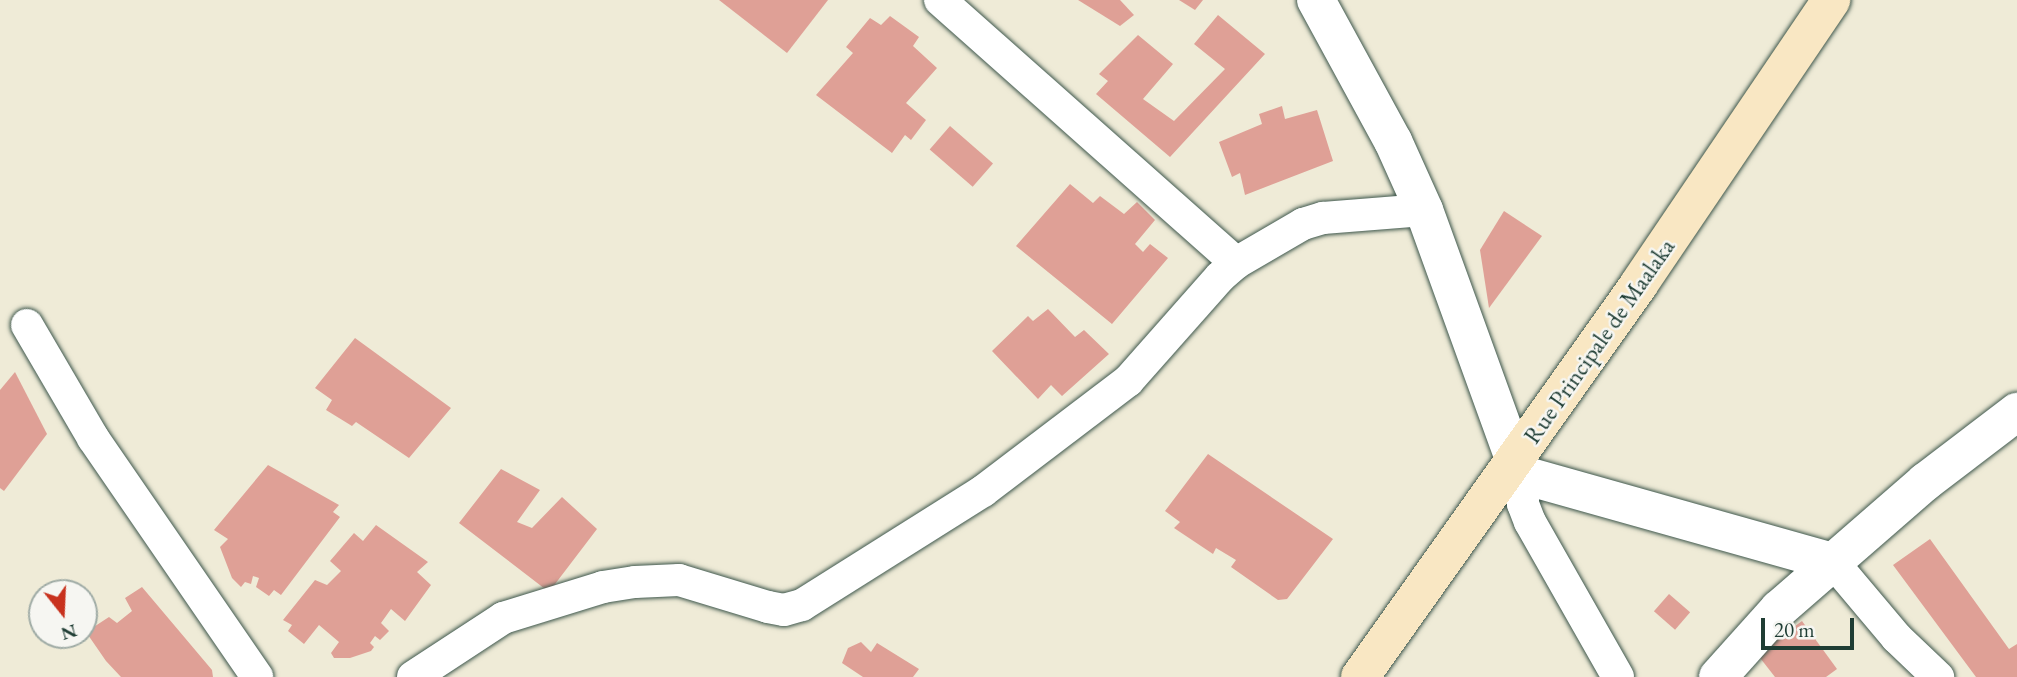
<!DOCTYPE html>
<html>
<head>
<meta charset="utf-8">
<style>
	body { margin:0 }
	#map { position:relative; width:2017px; height:677px; overflow:hidden; background:#efebd7; font-family:"EB Garamond",serif }
	div>[style] { position:absolute }
	[style*='--x'] { left:calc(var(--x)*1px); top:calc(var(--y)*1px); width:calc(var(--w)*1px); rotate:calc(var(--a)*1deg) }
	.building>* { inset:0; background:#dfa096; transform-origin:0 0 }
	.roads { filter:drop-shadow(0 0 2px #3e574c) drop-shadow(0 0 2px #3e574c) }
	.minor>* { height:32px; margin:-16px; padding:0 16px; transform-origin:16px; border-radius:16px; background:#fff }
	.tertiary>* { height:38px; margin:-19px; padding:0 19px; transform-origin:19px; border-radius:19px; background:#fff }
	.secondary>* { height:38px; margin:-19px; padding:0 19px; transform-origin:19px; border-radius:19px; background:#f9e7c3 }
	span { translate:-50% -50%; white-space:nowrap; text-align:center; line-height:1.15; -webkit-text-stroke:5px #f6f6f2; paint-order:stroke }
	.street-label { font-size:24px; color:#1f3d34 }
	.north { position:absolute; left:28px; top:579px; width:70px; height:70px; box-sizing:border-box; background:#f6f6f2; border:2px solid #a0aca6; border-radius:50%; rotate:162deg; font-size:19px; font-weight:700; line-height:28px; text-align:center; color:#1f3d34 }
	.north::after { content:''; display:block; margin:auto; width:24px; height:32px; background:#c8321e; clip-path:polygon(50% 0,100% 100%,50% 72%,0 100%) }
	.scale { position:absolute; left:1761px; top:618px; width:93px; height:32px; box-sizing:border-box; border:4px solid #1f3d34; border-top:0; padding-left:9px; font-size:21px; line-height:24px; white-space:nowrap; color:#1f3d34; -webkit-text-stroke:5px #f6f6f2; paint-order:stroke }
</style>
</head>
<body>
<div id="map">
	<div class="building">
		<i style="clip-path:polygon(719px 0,828px 0,787px 53px)"></i>
		<i style="clip-path:polygon(1078px 0,1120px 0,1134px 15px,1120px 26px)"></i>
		<i style="clip-path:polygon(1179px 0,1203px 0,1195px 10px)"></i>
		<i style="clip-path:polygon(1218px 15px,1265px 54px,1170px 157px,1096px 94px,1108px 81px,1099px 74px,1138px 35px,1173px 64px,1143px 99px,1174px 121px,1225px 69px,1194px 44px)"></i>
		<i style="clip-path:polygon(890px 16px,919px 37px,913px 46px,937px 68px,906px 103px,926px 120px,911px 140px,905px 135px,892px 153px,816px 95px,853px 53px,846px 47px,870px 18px,881px 25px)"></i>
		<i style="clip-path:polygon(1282px 106px,1285px 119px,1317px 110px,1333px 161px,1245px 195px,1240px 173px,1232px 177px,1219px 142px,1262px 124px,1259px 114px)"></i>
		<i style="left:950px;top:126px;width:57px;height:31px;rotate:41deg"></i>
		<i style="clip-path:polygon(1070px 184px,1093px 203px,1100px 196px,1124px 214px,1137px 202px,1155px 220px,1135px 244px,1143px 252px,1150px 244px,1168px 258px,1112px 324px,1016px 246px)"></i>
		<i style="clip-path:polygon(1504px 211px,1542px 236px,1489px 308px,1480px 250px)"></i>
		<i style="clip-path:polygon(1048px 309px,1075px 337px,1084px 330px,1109px 354px,1062px 396px,1051px 385px,1038px 399px,992px 351px,1028px 316px,1033px 321px)"></i>
		<i style="clip-path:polygon(355px 338px,451px 408px,409px 458px,356px 422px,352px 426px,326px 410px,332px 400px,315px 388px)"></i>
		<i style="clip-path:polygon(15px 372px,47px 434px,4px 491px,0 488px,0 390px)"></i>
		<i style="clip-path:polygon(1208px 454px,1333px 539px,1287px 599px,1278px 600px,1231px 567px,1236px 560px,1216px 548px,1213px 554px,1174px 528px,1180px 522px,1165px 511px)"></i>
		<i style="clip-path:polygon(268px 465px,339px 505px,333px 512px,340px 517px,281px 595px,274px 590px,269px 596px,256px 587px,259px 578px,253px 576px,251px 584px,245px 582px,241px 587px,232px 578px,220px 547px,228px 539px,214px 530px)"></i>
		<i style="clip-path:polygon(501px 469px,540px 490px,517px 522px,532px 528px,562px 497px,597px 529px,549px 592px,459px 523px)"></i>
		<i style="clip-path:polygon(376px 525px,428px 562px,417px 572px,431px 585px,405px 621px,391px 609px,381px 623px,389px 631px,380px 640px,375px 636px,370px 643px,374px 647px,371px 651px,350px 658px,334px 658px,331px 653px,339px 642px,319px 625px,304px 644px,288px 631px,292px 625px,283px 620px,315px 580px,327px 585px,341px 571px,330px 561px,354px 533px,363px 541px)"></i>
		<i style="clip-path:polygon(1930px 539px,2009px 649px,2017px 644px,2017px 677px,1976px 677px,1893px 565px)"></i>
		<i style="clip-path:polygon(142px 587px,212px 670px,213px 677px,121px 677px,106px 661px,86px 632px,109px 617px,117px 623px,132px 611px,125px 598px)"></i>
		<i style="left:1669px;top:594px;width:28px;height:23px;rotate:41deg"></i>
		<i style="clip-path:polygon(1802px 621px,1837px 669px,1826px 677px,1775px 677px,1757px 654px)"></i>
		<i style="clip-path:polygon(861px 642px,871px 652px,877px 643px,919px 669px,913px 677px,863px 677px,842px 663px,848px 648px)"></i>
	</div>
	<div class="roads">
		<div class="minor">
			<i style="--x:940;--y:0;--w:396;--a:41.6"></i>
			<i style="--x:27;--y:325;--w:131;--a:59.7"></i>
			<i style="--x:93;--y:438;--w:290;--a:55.5"></i>
			<i style="--x:1523;--y:475;--w:29;--a:90"></i>
			<i style="--x:1523;--y:504;--w:19;--a:69"></i>
			<i style="--x:1530;--y:522;--w:178;--a:60.4"></i>
			<i style="--x:1833;--y:562;--w:99;--a:49.9"></i>
			<i style="--x:1897;--y:638;--w:57;--a:43.6"></i>
			<i style="--x:413;--y:677;--w:108;--a:-33.2"></i>
			<i style="--x:503;--y:618;--w:105;--a:-17.2"></i>
			<i style="--x:603;--y:587;--w:32;--a:-9"></i>
			<i style="--x:635;--y:582;--w:44;--a:-2.6"></i>
			<i style="--x:679;--y:580;--w:93;--a:16.9"></i>
			<i style="--x:768;--y:607;--w:16;--a:11"></i>
			<i style="--x:784;--y:610;--w:19;--a:-16"></i>
			<i style="--x:802;--y:605;--w:214;--a:-32.2"></i>
			<i style="--x:983;--y:491;--w:182;--a:-37.2"></i>
			<i style="--x:1128;--y:381;--w:139;--a:-48.5"></i>
			<i style="--x:1220;--y:277;--w:21;--a:-41"></i>
			<i style="--x:1236;--y:263;--w:78;--a:-30.2"></i>
			<i style="--x:1303;--y:224;--w:21;--a:-17"></i>
			<i style="--x:1323;--y:218;--w:101;--a:-4.5"></i>
		</div>
		<div class="tertiary">
			<i style="--x:1316;--y:0;--w:161;--a:61.4"></i>
			<i style="--x:1393;--y:141;--w:76;--a:65.8"></i>
			<i style="--x:1424;--y:210;--w:268;--a:70.1"></i>
			<i style="--x:1515;--y:462;--w:15;--a:58"></i>
			<i style="--x:1523;--y:475;--w:322;--a:15.7"></i>
			<i style="--x:1718;--y:677;--w:91;--a:-48.1"></i>
			<i style="--x:1779;--y:609;--w:194;--a:-41"></i>
			<i style="--x:1925;--y:482;--w:116;--a:-37.3"></i>
		</div>
		<div class="secondary">
			<i style="--x:1360;--y:677;--w:482;--a:-54.6"></i>
			<i style="--x:1639;--y:284;--w:343;--a:-55.9"></i>
		</div>
	</div>
	<div class="street-label">
		<span style="left:1599px;top:341px;rotate:-55deg">Rue Principale de Maalaka</span>
	</div>
	<div class="north">N</div>
	<div class="scale">20 m</div>
</div>
</body>
</html>
